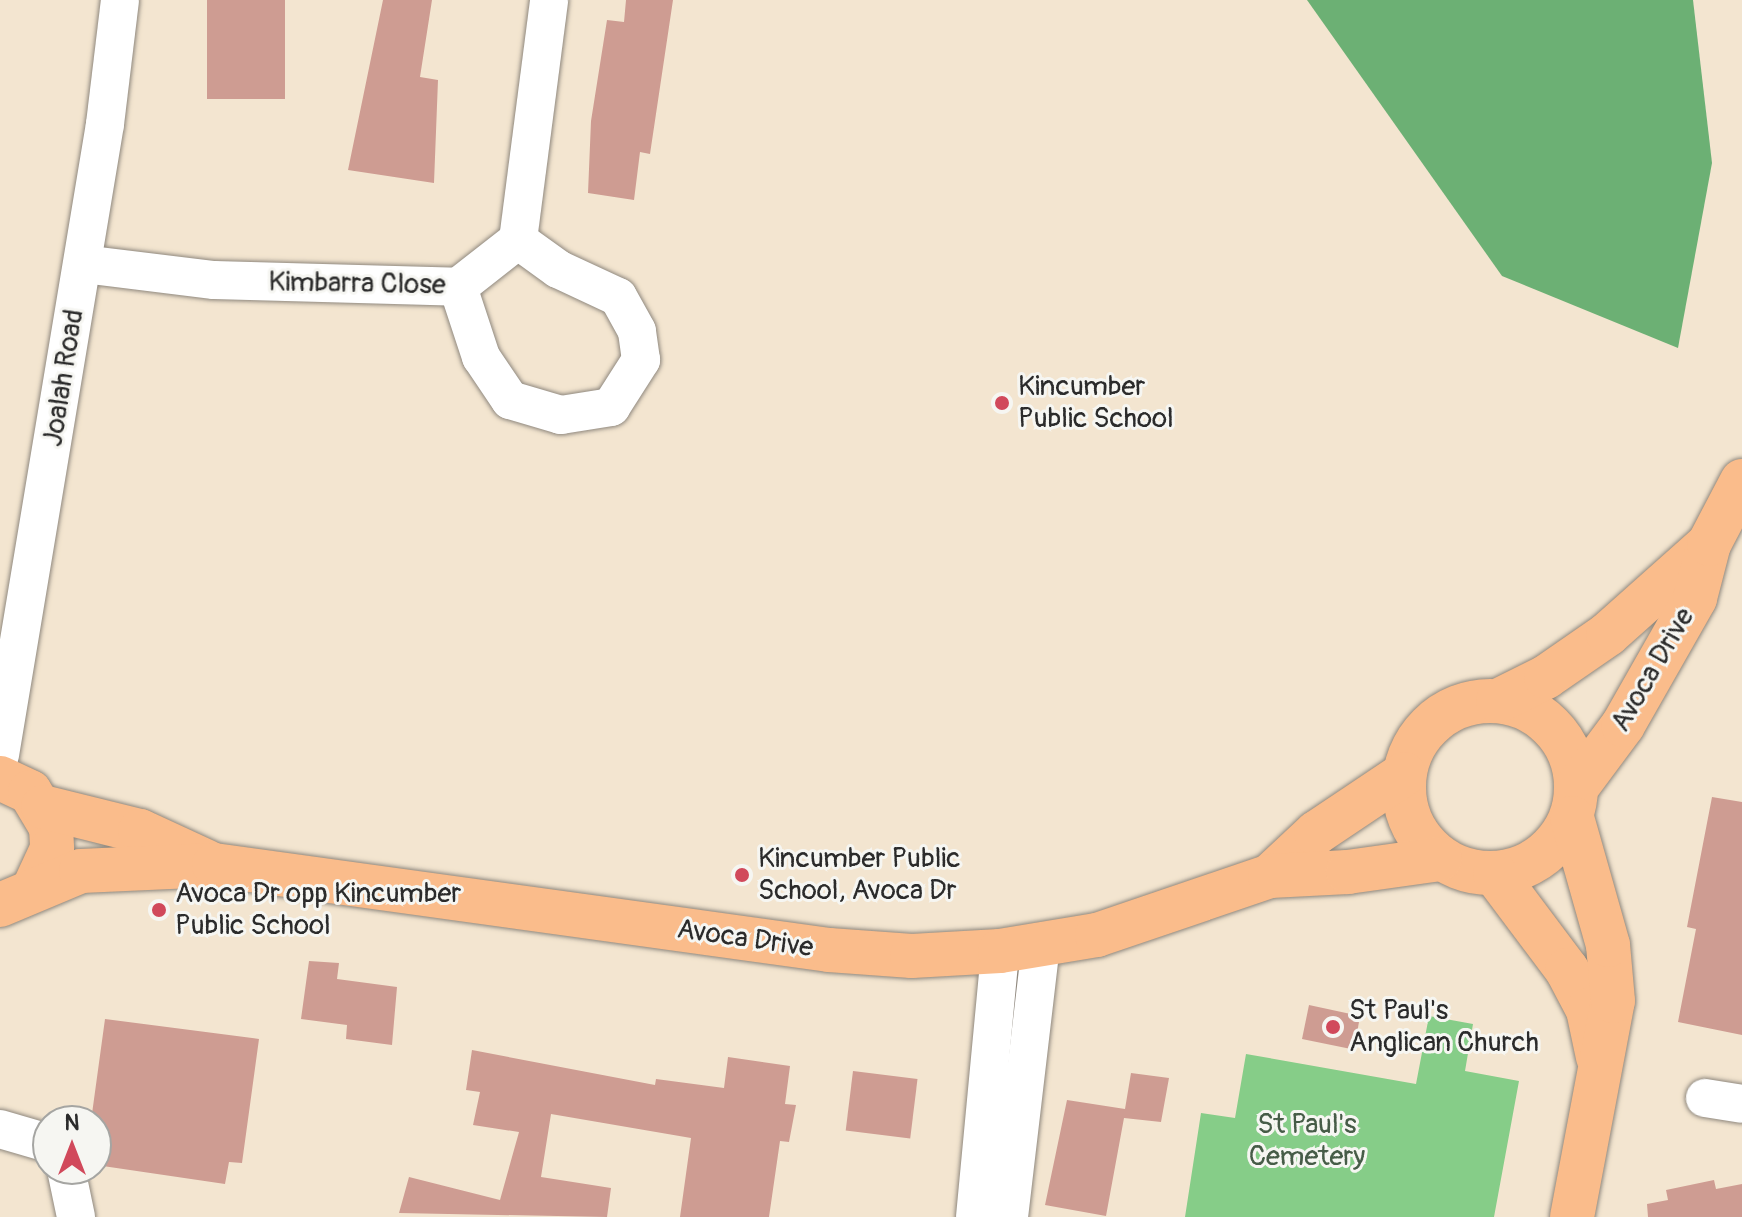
<!DOCTYPE html>
<html>
<head>
<meta charset="utf-8">
<style>
	body { margin:0 }
	#map { position:relative; width:1742px; height:1217px; overflow:hidden; background:#f3e5d0; font-family:Pangolin,sans-serif }
	div>[style] { position:absolute }
	[style*='--x'] { left:calc(var(--x)*1px); top:calc(var(--y)*1px); width:calc(var(--w)*1px); rotate:calc(var(--a)*1deg) }
	.green>* { inset:0; background:#86cd88 }
	.forest>* { inset:0; background:#6cb074 }
	.building>* { inset:0; background:#ce9c92; transform-origin:0 0 }
	.roads { filter:drop-shadow(0 0 2px #8f887e) drop-shadow(0 0 2px #8f887e) }
	.minor>* { height:38px; margin:-19px; padding:0 19px; transform-origin:19px; border-radius:19px; background:#fff }
	.major>* { height:44px; margin:-22px; padding:0 22px; transform-origin:22px; border-radius:22px; background:#fabc8b }
	.major>.ring { margin:-22px; padding:0; box-sizing:content-box; background:none; border:44px solid #fabc8b; border-radius:50% }
	.dots>* { width:22px; height:22px; translate:-50% -50%; box-sizing:border-box; border:4px solid #f6f6f2; border-radius:50% }
	span { translate:-50% -50%; white-space:nowrap; text-align:center; line-height:1.15; -webkit-text-stroke:6px #f6f6f2; paint-order:stroke }
	.street-label { font-size:28px; color:#2b2b2b }
	.poi-label { font-size:28px; color:#2b2b2b }
	.left { translate:0 -50%; text-align:left }
	.park-label { font-size:28px; color:#465c47 }
	.north { position:absolute; left:32px; top:1105px; width:80px; height:80px; box-sizing:border-box; background:#f6f6f2; border:2px solid #a5a5a2; border-radius:50%; rotate:0deg; font-size:22px; font-weight:700; line-height:32px; text-align:center; color:#2b2b2b }
	.north::after { content:''; display:block; margin:auto; width:28px; height:36px; background:#d1495b; clip-path:polygon(50% 0,100% 100%,50% 72%,0 100%) }
</style>
</head>
<body>
<div id="map">
	<div class="green">
		<i style="clip-path:polygon(1429px 1016px,1473px 1024px,1465px 1071px,1519px 1081px,1494px 1217px,1185px 1217px,1201px 1113px,1235px 1118px,1246px 1054px,1416px 1084px)"></i>
	</div>
	<div class="forest">
		<i style="clip-path:polygon(1307px 0,1693px 0,1712px 163px,1678px 348px,1502px 276px)"></i>
	</div>
	<div class="building">
		<i style="left:207px;top:0;width:78px;height:99px"></i>
		<i style="clip-path:polygon(383px 0,432px 0,420px 77px,438px 80px,434px 183px,348px 170px)"></i>
		<i style="clip-path:polygon(626px 0,673px 0,650px 154px,640px 152px,634px 200px,588px 193px,591px 121px,607px 20px,624px 22px)"></i>
		<i style="clip-path:polygon(1712px 797px,1742px 802px,1742px 1035px,1678px 1022px,1696px 929px,1687px 927px)"></i>
		<i style="clip-path:polygon(309px 961px,339px 963px,337px 979px,397px 987px,392px 1045px,346px 1039px,347px 1025px,301px 1019px)"></i>
		<i style="clip-path:polygon(1309px 1005px,1360px 1016px,1355px 1045px,1351px 1049px,1302px 1039px)"></i>
		<i style="clip-path:polygon(105px 1019px,259px 1039px,242px 1163px,229px 1162px,225px 1184px,96px 1165px,96px 1121px,91px 1121px)"></i>
		<i style="clip-path:polygon(472px 1050px,655px 1085px,656px 1079px,724px 1088px,728px 1057px,790px 1066px,785px 1104px,796px 1105px,789px 1142px,780px 1141px,769px 1217px,680px 1217px,691px 1138px,551px 1114px,541px 1177px,611px 1188px,607px 1217px,399px 1213px,409px 1177px,500px 1200px,519px 1132px,473px 1125px,480px 1092px,466px 1090px)"></i>
		<i style="left:853px;top:1071px;width:65px;height:60px;rotate:7deg"></i>
		<i style="clip-path:polygon(1131px 1073px,1169px 1078px,1161px 1122px,1124px 1118px,1106px 1216px,1045px 1205px,1067px 1100px,1125px 1109px)"></i>
		<i style="clip-path:polygon(1714px 1180px,1716px 1189px,1742px 1184px,1742px 1217px,1648px 1217px,1647px 1204px,1668px 1200px,1666px 1190px)"></i>
	</div>
	<div class="roads">
		<div class="minor">
			<i style="--x:83;--y:264;--w:132;--a:7"></i>
			<i style="--x:214;--y:280;--w:244;--a:1.6"></i>
			<i style="--x:458;--y:287;--w:76;--a:-38.1"></i>
			<i style="--x:518;--y:240;--w:242;--a:-82.6"></i>
			<i style="--x:458;--y:287;--w:74;--a:71.8"></i>
			<i style="--x:481;--y:357;--w:52;--a:56"></i>
			<i style="--x:510;--y:400;--w:53;--a:16.4"></i>
			<i style="--x:561;--y:415;--w:51;--a:-9.1"></i>
			<i style="--x:611;--y:407;--w:56;--a:-57.4"></i>
			<i style="--x:641;--y:360;--w:29;--a:-98"></i>
			<i style="--x:637;--y:331;--w:39;--a:-119"></i>
			<i style="--x:618;--y:297;--w:66;--a:-155"></i>
			<i style="--x:558;--y:269;--w:49;--a:-144.1"></i>
			<i style="--x:0;--y:755;--w:640;--a:-80.55"></i>
			<i style="--x:105;--y:124;--w:125;--a:-83.1"></i>
			<i style="--x:1705;--y:1098;--w:37;--a:9"></i>
			<i style="--x:0;--y:1129;--w:50;--a:16.3"></i>
			<i style="--x:66;--y:1169;--w:49;--a:78.2"></i>
			<i style="--x:975;--y:1217;--w:267;--a:-84.6"></i>
			<i style="--x:1009;--y:1217;--w:273;--a:-83.3"></i>
		</div>
		<div class="major">
			<i class="ring" style="left:1404px;top:701px;width:128px;height:128px"></i>
			<i style="--x:1498;--y:701;--w:54;--a:-26.6"></i>
			<i style="--x:1546;--y:677;--w:75;--a:-34.7"></i>
			<i style="--x:1608;--y:634;--w:135;--a:-41.7"></i>
			<i style="--x:0;--y:778;--w:33;--a:25"></i>
			<i style="--x:30;--y:792;--w:41;--a:59"></i>
			<i style="--x:51;--y:827;--w:22;--a:87"></i>
			<i style="--x:52;--y:849;--w:43;--a:114.8"></i>
			<i style="--x:1577;--y:787;--w:77;--a:-53.4"></i>
			<i style="--x:1623;--y:725;--w:146;--a:-60.4"></i>
			<i style="--x:1695;--y:598;--w:56;--a:-75.5"></i>
			<i style="--x:1709;--y:544;--w:71;--a:-62.4"></i>
			<i style="--x:43;--y:807;--w:100;--a:13.9"></i>
			<i style="--x:140;--y:831;--w:74;--a:24.8"></i>
			<i style="--x:1495;--y:874;--w:120;--a:53.1"></i>
			<i style="--x:1567;--y:970;--w:45;--a:62.3"></i>
			<i style="--x:1588;--y:1010;--w:48;--a:78"></i>
			<i style="--x:1270;--y:876;--w:63;--a:-43.1"></i>
			<i style="--x:1316;--y:833;--w:106;--a:-33.8"></i>
			<i style="--x:0;--y:905;--w:88;--a:-22.8"></i>
			<i style="--x:81;--y:871;--w:133;--a:-2.6"></i>
			<i style="--x:214;--y:865;--w:621;--a:7.87"></i>
			<i style="--x:829;--y:950;--w:83;--a:4.1"></i>
			<i style="--x:912;--y:956;--w:88;--a:-3.3"></i>
			<i style="--x:1000;--y:951;--w:98;--a:-9.4"></i>
			<i style="--x:1097;--y:935;--w:183;--a:-18.8"></i>
			<i style="--x:1270;--y:876;--w:78;--a:-2.9"></i>
			<i style="--x:1348;--y:872;--w:93;--a:-8"></i>
			<i style="--x:1572;--y:1217;--w:220;--a:-79.3"></i>
			<i style="--x:1613;--y:1001;--w:56;--a:-95.1"></i>
			<i style="--x:1608;--y:945;--w:132;--a:-105.8"></i>
		</div>
	</div>
	<div class="dots">
		<i style="left:1002px;top:403px;background:#d1495b"></i>
		<i style="left:742px;top:875px;background:#d1495b"></i>
		<i style="left:159px;top:910px;background:#d1495b"></i>
		<i style="left:1333px;top:1027px;background:#d1495b"></i>
	</div>
	<div class="street-label">
		<span style="left:357px;top:284px;rotate:1deg">Kimbarra Close</span>
		<span style="left:64px;top:378px;rotate:-81deg">Joalah Road</span>
		<span style="left:1653px;top:670px;rotate:-60deg">Avoca Drive</span>
		<span style="left:745px;top:939px;rotate:8deg">Avoca Drive</span>
	</div>
	<div class="poi-label">
		<span class="left" style="left:1018px;top:403px">Kincumber<br>Public School</span>
		<span class="left" style="left:758px;top:875px">Kincumber Public<br>School, Avoca Dr</span>
		<span class="left" style="left:175px;top:910px">Avoca Dr opp Kincumber<br>Public School</span>
		<span class="left" style="left:1349px;top:1027px">St Paul's<br>Anglican Church</span>
	</div>
	<div class="park-label">
		<span style="left:1307px;top:1141px">St Paul's<br>Cemetery</span>
	</div>
	<div class="north">N</div>
</div>
</body>
</html>
